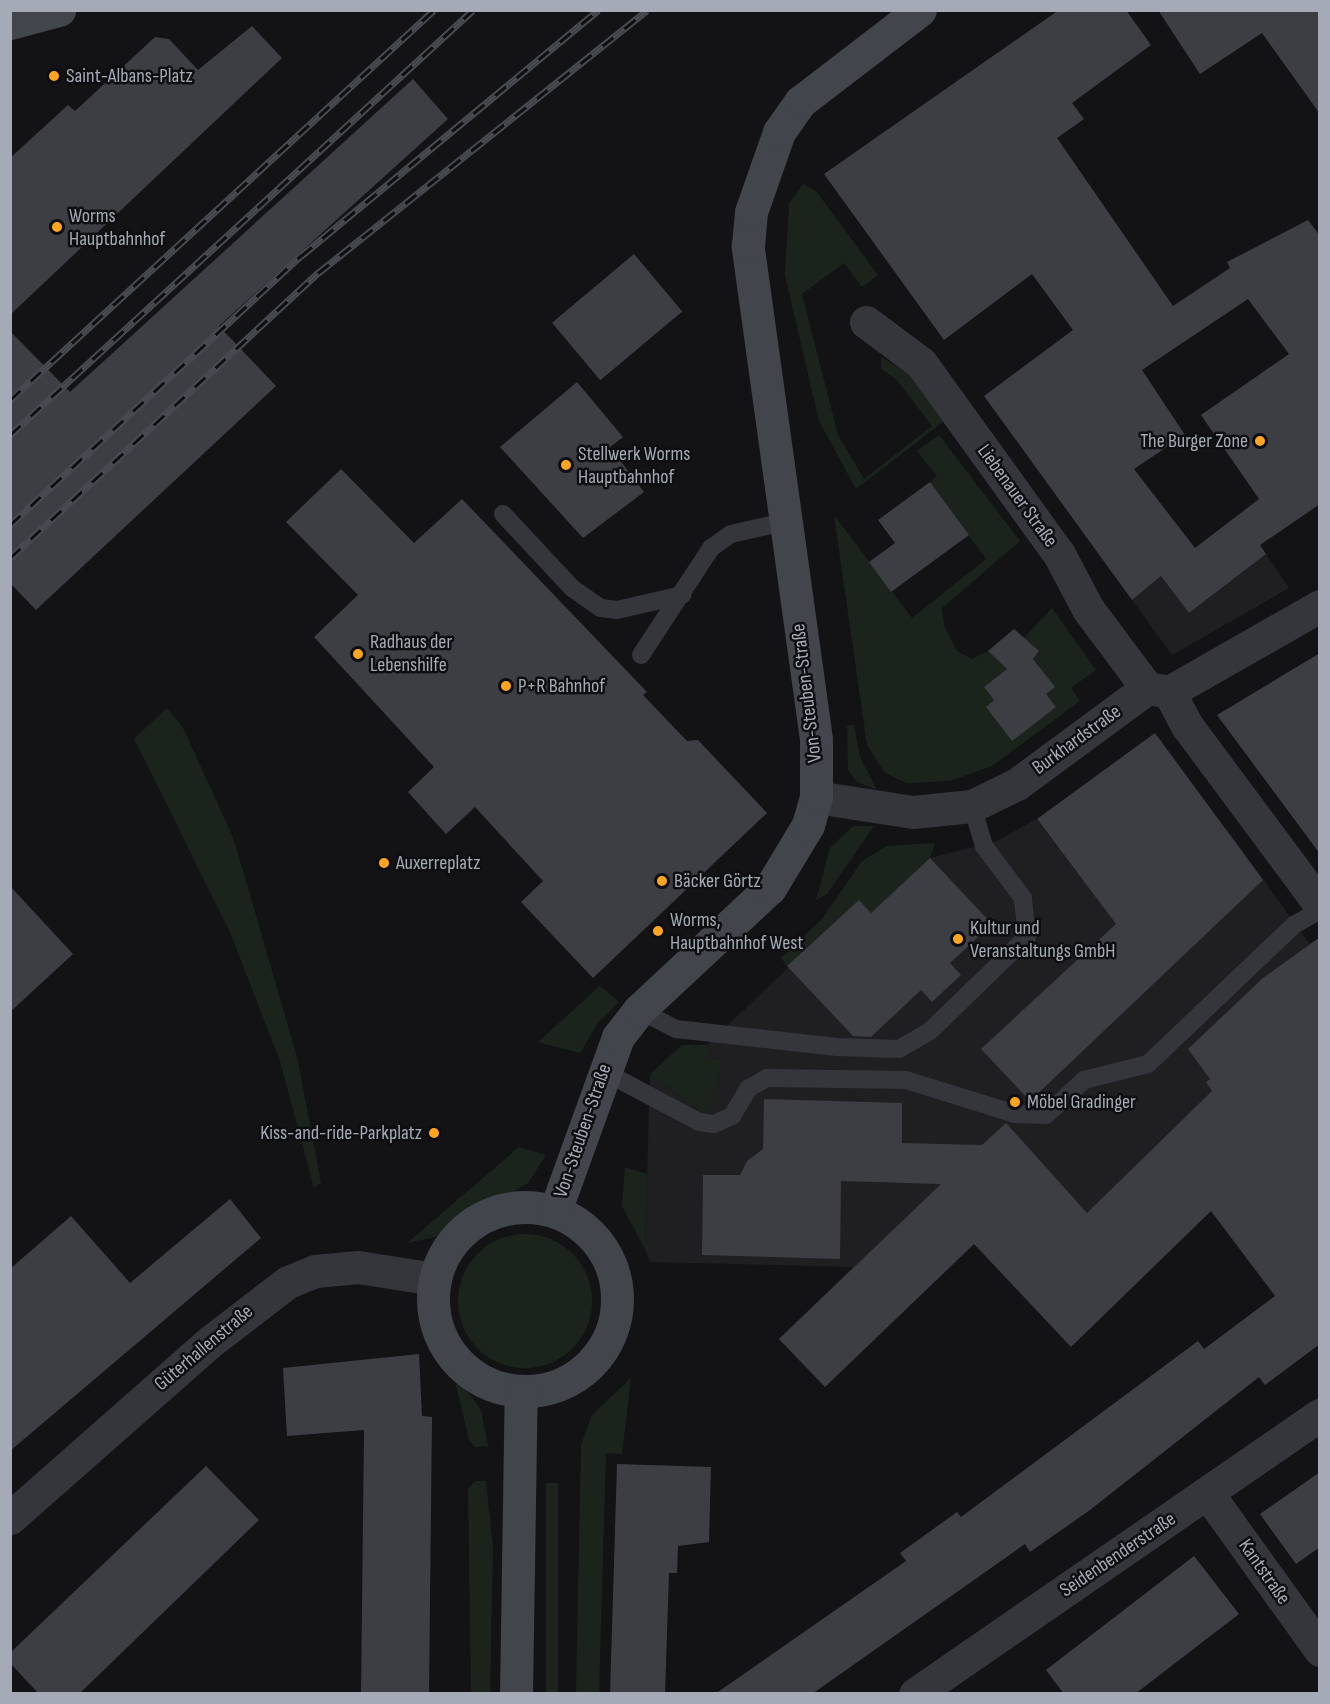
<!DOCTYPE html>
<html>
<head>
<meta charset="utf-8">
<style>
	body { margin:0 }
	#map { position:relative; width:1330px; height:1704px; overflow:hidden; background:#131315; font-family:"Sofia Sans Condensed",sans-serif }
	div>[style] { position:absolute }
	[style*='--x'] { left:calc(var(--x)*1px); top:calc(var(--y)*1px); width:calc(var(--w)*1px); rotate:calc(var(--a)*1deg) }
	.built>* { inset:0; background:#1f1f22 }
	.green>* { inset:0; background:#1b241c; transform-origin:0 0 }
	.round { border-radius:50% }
	.building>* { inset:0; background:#3d3e43; transform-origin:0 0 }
	.lane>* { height:18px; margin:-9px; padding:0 9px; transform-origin:9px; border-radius:9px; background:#34363b }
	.street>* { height:33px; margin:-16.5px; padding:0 16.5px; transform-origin:16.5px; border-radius:16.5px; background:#34363b }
	.secondary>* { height:33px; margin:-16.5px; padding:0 16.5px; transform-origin:16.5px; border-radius:16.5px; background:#42454b }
	.secondary>.ring { margin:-16.5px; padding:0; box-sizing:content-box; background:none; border:33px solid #42454b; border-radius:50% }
	.rail>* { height:7px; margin-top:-3.5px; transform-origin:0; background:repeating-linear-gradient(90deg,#0e0e10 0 14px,#474a50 0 28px); box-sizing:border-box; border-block:2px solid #474a50 }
	.dots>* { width:16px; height:16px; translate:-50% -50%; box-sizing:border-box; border:3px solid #0e0e10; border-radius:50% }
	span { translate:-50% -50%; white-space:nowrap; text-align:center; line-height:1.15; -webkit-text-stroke:5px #0e0e10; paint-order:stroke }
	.poi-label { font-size:20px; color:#a4abb7 }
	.left { translate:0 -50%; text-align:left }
	.right { translate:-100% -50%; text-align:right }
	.street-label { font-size:20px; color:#a4abb7 }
	.frame { position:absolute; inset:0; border:12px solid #a4abb7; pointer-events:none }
</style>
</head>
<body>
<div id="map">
	<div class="built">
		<i style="clip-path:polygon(1189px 552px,1170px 588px,1189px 613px,1266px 554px,1289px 588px,1172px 655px,1132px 600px)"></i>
		<i style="clip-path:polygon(1036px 819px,1116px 923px,1226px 828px,1319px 957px,1211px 1211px,974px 1244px,825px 1387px,779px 1339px,853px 1267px,650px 1262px,645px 1249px,650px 1074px,703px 1113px,721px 1059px,707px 1058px,707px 1045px,859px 900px,871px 913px,930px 858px,997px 841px)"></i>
	</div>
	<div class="green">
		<i style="clip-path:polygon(803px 184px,816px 191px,878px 275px,862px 287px,844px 263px,802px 294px,838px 435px,864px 479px,932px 426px,897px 380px,881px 369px,881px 357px,910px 374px,943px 422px,856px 489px,819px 421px,785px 275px,789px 203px)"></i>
		<i style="clip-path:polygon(939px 435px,1020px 541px,942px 608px,944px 625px,957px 651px,972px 659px,988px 651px,1007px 669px,984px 687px,994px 700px,986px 707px,1012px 740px,1056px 707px,1046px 694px,1054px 687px,1033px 659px,1039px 651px,1024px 638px,1052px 608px,1096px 670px,1071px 688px,1080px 701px,992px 766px,950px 781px,907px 783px,885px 773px,867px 745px,834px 515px,912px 618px,986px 559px,930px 482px,937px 476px,917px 451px)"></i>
		<i style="clip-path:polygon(167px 708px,183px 728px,232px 835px,247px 884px,298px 1061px,321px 1183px,314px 1188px,280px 1061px,230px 932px,134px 739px)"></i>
		<i style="clip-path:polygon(854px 725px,860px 757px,877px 790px,857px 782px,848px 770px,847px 726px)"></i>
		<i style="clip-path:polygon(853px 826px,874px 826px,827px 894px,816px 900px,830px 848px)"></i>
		<i style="clip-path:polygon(935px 843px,930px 858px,871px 913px,859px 900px,787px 966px,781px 958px,822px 919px,862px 861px,887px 846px)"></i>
		<i style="clip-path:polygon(600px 986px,619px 1002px,597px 1024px,580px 1053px,538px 1042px)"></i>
		<i style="clip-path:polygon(682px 1045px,707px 1045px,707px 1058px,722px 1059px,710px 1109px,703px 1113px,650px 1074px)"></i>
		<i style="clip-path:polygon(519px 1147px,546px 1155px,528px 1183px,435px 1237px,407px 1243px)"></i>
		<i style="clip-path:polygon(625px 1167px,647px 1174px,645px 1249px,622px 1206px)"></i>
		<i class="round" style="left:458px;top:1234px;width:134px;height:134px"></i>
		<i style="clip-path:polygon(631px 1378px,622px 1454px,606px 1453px,599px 1693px,576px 1693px,581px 1445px,592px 1415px)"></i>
		<i style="clip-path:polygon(460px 1381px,481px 1410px,488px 1446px,475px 1447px,469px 1440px,456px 1385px)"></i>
		<i style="clip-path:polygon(476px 1481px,486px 1481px,493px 1547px,490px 1693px,471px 1693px,468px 1488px)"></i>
		<i style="left:546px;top:1483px;width:12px;height:210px"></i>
	</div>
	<div class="building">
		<i style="clip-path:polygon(evenodd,1059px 10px,1126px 10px,1151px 45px,1072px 103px,1084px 119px,1057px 138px,1173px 306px,1230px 268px,1227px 262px,1308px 220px,1320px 236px,1320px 504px,1260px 545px,1266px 554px,1189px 613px,1161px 576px,1132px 600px,984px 396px,1073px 330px,1032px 274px,944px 340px,824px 174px,1059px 10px,1248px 299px,1289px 354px,1201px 415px,1259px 499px,1195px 548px,1134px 469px,1185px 435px,1142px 370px,1248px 299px)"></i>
		<i style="clip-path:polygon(1158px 10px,1320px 10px,1320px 114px,1262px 33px,1200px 74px)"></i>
		<i style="clip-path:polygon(252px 26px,282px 58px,10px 315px,10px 158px,68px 105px,75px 111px,155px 37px,169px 39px,198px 70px)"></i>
		<i style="clip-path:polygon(413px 79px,448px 119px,219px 326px,276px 386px,36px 610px,10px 583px,10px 331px,70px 392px)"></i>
		<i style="left:634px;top:254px;width:75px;height:107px;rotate:50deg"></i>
		<i style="clip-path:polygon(577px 382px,623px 437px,610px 447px,644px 492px,583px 538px,500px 447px)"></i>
		<i style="clip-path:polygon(341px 469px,414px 543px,462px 499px,647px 692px,643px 695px,687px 741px,698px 740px,767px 813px,593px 978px,521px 902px,543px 881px,475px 807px,446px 834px,408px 792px,434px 767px,314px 637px,358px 595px,286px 522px)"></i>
		<i style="clip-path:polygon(930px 482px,969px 535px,891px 592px,869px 562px,895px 543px,878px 520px)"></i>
		<i style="clip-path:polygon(1014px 629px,1039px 651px,1033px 659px,1055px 687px,1046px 694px,1056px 707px,1012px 741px,986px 707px,994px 700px,984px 687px,1007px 669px,988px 651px)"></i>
		<i style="clip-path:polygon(1320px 653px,1320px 854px,1217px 715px)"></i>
		<i style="clip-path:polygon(1155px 733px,1263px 880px,1030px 1101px,981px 1049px,1116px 924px,1037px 819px)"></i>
		<i style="clip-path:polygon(930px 858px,992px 924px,950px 963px,961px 975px,932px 1002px,921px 990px,871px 1037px,853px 1036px,787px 966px,859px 900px,871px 913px)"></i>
		<i style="clip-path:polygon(10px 886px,73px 954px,10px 1012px)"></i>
		<i style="clip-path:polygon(1320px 937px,1320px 1344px,1265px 1385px,1259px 1377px,1090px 1510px,1030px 1552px,1025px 1544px,812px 1694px,715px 1694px,906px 1561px,900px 1553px,957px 1512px,961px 1517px,1198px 1341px,1204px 1349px,1275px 1296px,1211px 1211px,1071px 1347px,974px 1244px,825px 1387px,779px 1339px,941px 1184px,841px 1181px,840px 1259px,702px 1255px,703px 1175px,740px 1175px,747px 1161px,763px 1149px,764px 1099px,902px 1103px,902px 1143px,982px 1145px,1006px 1123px,1087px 1213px,1212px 1091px,1206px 1082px,1210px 1079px,1188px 1049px,1263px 978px)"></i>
		<i style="clip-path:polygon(230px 1199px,261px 1238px,10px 1451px,10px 1269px,71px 1216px,130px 1283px)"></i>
		<i style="clip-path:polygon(419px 1354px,422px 1416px,432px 1417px,429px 1694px,361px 1694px,364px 1430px,287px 1436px,283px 1368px)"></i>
		<i style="clip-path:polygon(617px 1464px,711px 1467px,709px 1542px,678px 1546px,677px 1573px,669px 1573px,665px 1694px,610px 1694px)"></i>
		<i style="clip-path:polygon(206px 1466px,259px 1520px,79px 1694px,39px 1694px,10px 1663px,10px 1653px)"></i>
		<i style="clip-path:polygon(1320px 1472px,1320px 1547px,1296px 1564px,1260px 1514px)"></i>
		<i style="clip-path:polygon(1194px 1556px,1239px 1614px,1135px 1694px,1064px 1694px,1046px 1670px)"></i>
	</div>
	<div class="lane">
		<i style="--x:503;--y:514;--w:101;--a:47"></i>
		<i style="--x:572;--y:588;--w:35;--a:35"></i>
		<i style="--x:601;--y:608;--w:16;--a:7"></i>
		<i style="--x:617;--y:610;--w:67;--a:-13"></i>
		<i style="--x:641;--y:655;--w:128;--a:-56.8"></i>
		<i style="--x:711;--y:548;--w:24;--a:-35"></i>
		<i style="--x:731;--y:534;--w:54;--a:-12.8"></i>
		<i style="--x:639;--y:1010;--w:42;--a:27.2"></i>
		<i style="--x:676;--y:1029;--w:162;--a:6.4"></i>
		<i style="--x:837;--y:1047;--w:62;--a:1.8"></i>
		<i style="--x:899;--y:1049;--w:36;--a:-30"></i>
		<i style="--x:930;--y:1031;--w:135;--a:-44.1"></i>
		<i style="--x:1027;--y:937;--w:39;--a:-96"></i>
		<i style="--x:1023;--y:898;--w:65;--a:-126.9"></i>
		<i style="--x:984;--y:846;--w:42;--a:-106.7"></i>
		<i style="--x:603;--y:1071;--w:109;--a:28"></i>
		<i style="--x:699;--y:1122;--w:15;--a:8"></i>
		<i style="--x:714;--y:1124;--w:20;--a:-24"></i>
		<i style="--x:732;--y:1116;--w:33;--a:-59"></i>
		<i style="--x:749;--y:1088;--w:21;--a:-29"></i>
		<i style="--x:767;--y:1078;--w:139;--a:0.8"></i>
		<i style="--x:906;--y:1080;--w:114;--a:17.3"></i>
		<i style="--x:1015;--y:1114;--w:31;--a:2"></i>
		<i style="--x:1046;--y:1115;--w:52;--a:-42.6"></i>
		<i style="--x:1084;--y:1080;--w:66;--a:-14"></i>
		<i style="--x:1148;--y:1064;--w:202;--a:-43.6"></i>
		<i style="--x:1294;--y:925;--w:30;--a:-30"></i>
	</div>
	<div class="street">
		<i style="--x:866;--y:322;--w:69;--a:36.7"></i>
		<i style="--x:921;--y:363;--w:236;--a:54.2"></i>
		<i style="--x:1059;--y:554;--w:62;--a:62.2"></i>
		<i style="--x:1088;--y:609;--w:99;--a:53.2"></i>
		<i style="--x:1169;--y:692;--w:40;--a:62"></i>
		<i style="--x:1188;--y:727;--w:222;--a:53.4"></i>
		<i style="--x:816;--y:797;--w:98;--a:8.8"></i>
		<i style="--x:913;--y:812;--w:59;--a:-5.8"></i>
		<i style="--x:972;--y:806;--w:50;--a:-26.1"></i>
		<i style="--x:1017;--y:784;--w:162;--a:-36.4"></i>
		<i style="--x:1147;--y:688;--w:22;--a:10"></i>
		<i style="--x:1169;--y:692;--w:174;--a:-29.7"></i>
		<i style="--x:1208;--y:1494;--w:192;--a:54.3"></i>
		<i style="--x:10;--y:1518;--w:268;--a:-41.4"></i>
		<i style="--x:211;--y:1341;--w:97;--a:-37.5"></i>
		<i style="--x:288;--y:1282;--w:29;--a:-22"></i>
		<i style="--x:315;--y:1271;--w:43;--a:-5.3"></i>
		<i style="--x:358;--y:1267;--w:78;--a:8.9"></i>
		<i style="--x:915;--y:1694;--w:492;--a:-34.6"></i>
	</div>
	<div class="secondary">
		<i style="--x:10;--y:23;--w:51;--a:-14.9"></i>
		<i class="ring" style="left:433px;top:1207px;width:151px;height:151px"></i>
		<i style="--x:555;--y:1211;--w:185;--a:-70.1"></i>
		<i style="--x:618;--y:1037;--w:34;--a:-52"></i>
		<i style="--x:639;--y:1010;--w:179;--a:-43"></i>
		<i style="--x:770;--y:888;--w:74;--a:-58.9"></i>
		<i style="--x:808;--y:825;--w:29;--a:-74"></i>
		<i style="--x:816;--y:797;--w:58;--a:-90"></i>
		<i style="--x:816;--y:739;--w:498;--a:-97.9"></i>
		<i style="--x:748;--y:246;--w:34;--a:-85"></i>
		<i style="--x:751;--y:212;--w:85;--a:-70.7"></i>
		<i style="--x:779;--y:132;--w:37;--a:-55"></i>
		<i style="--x:800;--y:102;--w:151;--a:-37.5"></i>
		<i style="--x:516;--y:1694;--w:302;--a:-89.1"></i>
	</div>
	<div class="rail">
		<i style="--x:10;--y:400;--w:576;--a:-42.61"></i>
		<i style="--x:10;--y:435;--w:628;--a:-42.55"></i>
		<i style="--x:10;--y:525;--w:396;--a:-42.8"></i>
		<i style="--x:301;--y:256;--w:386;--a:-39.6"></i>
		<i style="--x:10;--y:558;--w:420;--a:-42.8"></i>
		<i style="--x:318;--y:273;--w:421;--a:-38.6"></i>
	</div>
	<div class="dots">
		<i style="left:54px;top:76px;background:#ffa522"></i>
		<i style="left:57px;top:227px;background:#ffa522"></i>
		<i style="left:1260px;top:441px;background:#ffa522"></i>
		<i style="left:566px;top:465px;background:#ffa522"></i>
		<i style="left:358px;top:654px;background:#ffa522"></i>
		<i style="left:506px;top:686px;background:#ffa522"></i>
		<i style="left:384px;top:863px;background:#ffa522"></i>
		<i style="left:662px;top:881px;background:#ffa522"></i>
		<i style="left:658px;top:931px;background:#ffa522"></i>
		<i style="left:958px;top:939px;background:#ffa522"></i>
		<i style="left:1015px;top:1102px;background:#ffa522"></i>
		<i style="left:434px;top:1133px;background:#ffa522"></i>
	</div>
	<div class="poi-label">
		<span class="left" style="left:66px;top:76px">Saint-Albans-Platz</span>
		<span class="left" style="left:69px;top:228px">Worms<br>Hauptbahnhof</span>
		<span class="right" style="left:1248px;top:441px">The Burger Zone</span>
		<span class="left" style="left:578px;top:466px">Stellwerk Worms<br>Hauptbahnhof</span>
		<span class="left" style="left:370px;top:654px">Radhaus der<br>Lebenshilfe</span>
		<span class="left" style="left:518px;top:686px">P+R Bahnhof</span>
		<span class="left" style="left:396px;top:863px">Auxerreplatz</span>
		<span class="left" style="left:674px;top:881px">Bäcker Görtz</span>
		<span class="left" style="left:670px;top:932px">Worms,<br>Hauptbahnhof West</span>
		<span class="left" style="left:970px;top:940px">Kultur und<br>Veranstaltungs GmbH</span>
		<span class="left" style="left:1027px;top:1102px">Möbel Gradinger</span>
		<span class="right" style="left:422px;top:1133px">Kiss-and-ride-Parkplatz</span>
	</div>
	<div class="street-label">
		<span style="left:1017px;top:496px;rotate:54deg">Liebenauer Straße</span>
		<span style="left:807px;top:693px;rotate:-97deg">Von-Steuben-Straße</span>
		<span style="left:1077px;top:740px;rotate:-36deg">Burkhardstraße</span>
		<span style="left:583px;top:1131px;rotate:-71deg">Von-Steuben-Straße</span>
		<span style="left:204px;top:1348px;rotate:-40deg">Güterhallenstraße</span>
		<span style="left:1118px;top:1555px;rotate:-34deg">Seidenbenderstraße</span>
		<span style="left:1264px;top:1572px;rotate:55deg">Kantstraße</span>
	</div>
	<div class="frame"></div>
</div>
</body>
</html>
